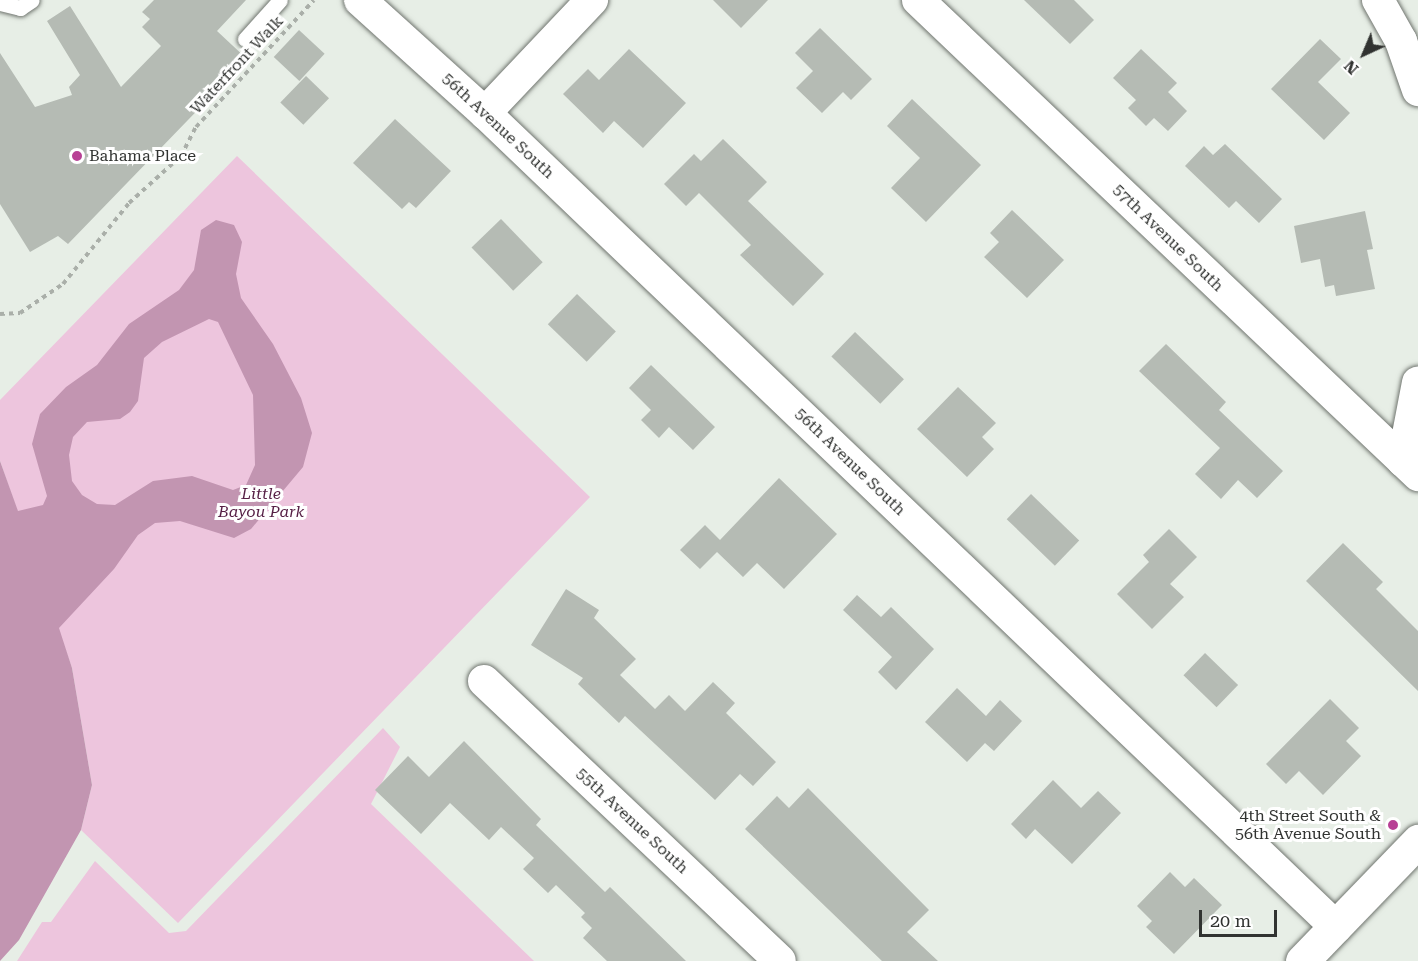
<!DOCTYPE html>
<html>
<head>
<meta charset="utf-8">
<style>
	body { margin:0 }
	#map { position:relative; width:1418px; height:961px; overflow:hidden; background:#e7eee6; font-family:"Roboto Serif",serif }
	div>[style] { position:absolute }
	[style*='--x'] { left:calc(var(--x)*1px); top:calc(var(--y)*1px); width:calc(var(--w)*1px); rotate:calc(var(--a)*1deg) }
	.green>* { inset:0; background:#edc5dd }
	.water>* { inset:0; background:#c295b1 }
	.building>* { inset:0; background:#b5bbb4; transform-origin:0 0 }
	.path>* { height:4px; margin-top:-2px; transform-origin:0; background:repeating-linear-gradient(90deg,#aaafa9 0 4.5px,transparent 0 9px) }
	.roads { filter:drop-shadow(0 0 2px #70756f) drop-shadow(0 0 2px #70756f) }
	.service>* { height:15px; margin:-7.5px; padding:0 7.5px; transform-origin:7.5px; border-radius:7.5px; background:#fff }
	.minor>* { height:32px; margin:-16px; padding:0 16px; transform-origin:16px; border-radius:16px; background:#fff }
	.tertiary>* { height:33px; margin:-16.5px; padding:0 16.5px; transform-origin:16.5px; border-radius:16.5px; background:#fff }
	.dots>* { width:16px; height:16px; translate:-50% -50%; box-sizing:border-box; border:3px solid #fff; border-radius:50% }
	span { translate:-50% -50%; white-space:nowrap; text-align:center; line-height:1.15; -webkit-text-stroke:6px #fff; paint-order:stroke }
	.street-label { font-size:16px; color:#313331 }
	.poi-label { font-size:16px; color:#313331 }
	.left { translate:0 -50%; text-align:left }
	.right { translate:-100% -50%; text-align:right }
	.park-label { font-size:16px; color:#561f45; font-style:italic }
	.north { position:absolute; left:1334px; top:24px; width:60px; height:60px; -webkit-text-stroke:4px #fff; paint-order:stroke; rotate:224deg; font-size:16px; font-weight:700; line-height:24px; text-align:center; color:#313331 }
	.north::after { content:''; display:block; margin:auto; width:21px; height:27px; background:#313331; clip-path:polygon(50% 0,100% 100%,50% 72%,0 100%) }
	.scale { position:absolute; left:1199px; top:910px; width:78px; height:27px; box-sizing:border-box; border:3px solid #313331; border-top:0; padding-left:8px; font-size:18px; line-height:21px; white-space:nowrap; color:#313331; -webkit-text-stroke:4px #fff; paint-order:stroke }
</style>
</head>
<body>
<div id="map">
	<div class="green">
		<i style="clip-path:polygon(237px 156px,590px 497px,178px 923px,81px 830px,92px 785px,72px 668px,0 461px,0 400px)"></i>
		<i style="clip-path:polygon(383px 728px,400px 747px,371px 804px,534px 961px,17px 961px,42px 922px,51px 922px,95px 861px,169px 933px,186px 931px)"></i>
	</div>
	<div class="water">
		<i style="clip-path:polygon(evenodd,216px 220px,234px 225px,242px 242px,236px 274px,241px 298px,273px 344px,301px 398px,312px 433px,303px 467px,251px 529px,234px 538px,180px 521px,155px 523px,138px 535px,114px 569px,59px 628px,72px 668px,92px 785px,81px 830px,19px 940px,0 961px,0 461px,18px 511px,43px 505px,47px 496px,32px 444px,40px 414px,66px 387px,97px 365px,129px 324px,179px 290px,194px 270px,201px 230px,216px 220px,209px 319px,218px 322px,253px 395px,255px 465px,246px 485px,233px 490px,192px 476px,153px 481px,115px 505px,97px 504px,82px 495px,72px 481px,69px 455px,73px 437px,87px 422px,120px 419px,130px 412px,138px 401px,144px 358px,162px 342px,209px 319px)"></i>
	</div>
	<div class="building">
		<i style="clip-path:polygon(154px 0,246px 0,217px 31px,247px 59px,68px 244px,58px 236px,30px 252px,0 204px,0 53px,35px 107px,72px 95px,69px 87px,80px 75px,47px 21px,70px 6px,121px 87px,161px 46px,142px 27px,150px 19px,142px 12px)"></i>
		<i style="clip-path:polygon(713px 0,768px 0,741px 28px)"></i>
		<i style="clip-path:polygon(1024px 0,1074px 0,1094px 20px,1070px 44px)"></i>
		<i style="clip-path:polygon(820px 28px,872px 79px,851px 100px,843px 92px,822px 113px,796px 88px,813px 71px,795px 53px)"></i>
		<i style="left:299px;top:30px;width:35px;height:37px;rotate:43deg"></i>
		<i style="clip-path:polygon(1320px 39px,1341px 59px,1318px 82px,1350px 113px,1324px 140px,1271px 89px)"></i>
		<i style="clip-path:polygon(629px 49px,686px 103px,643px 148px,614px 121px,603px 133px,563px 94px,588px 69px,599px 80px)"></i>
		<i style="clip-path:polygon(1141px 49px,1177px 83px,1168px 92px,1187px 111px,1168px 131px,1154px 118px,1146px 126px,1128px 108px,1136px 100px,1113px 78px)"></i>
		<i style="left:306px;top:76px;width:32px;height:37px;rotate:44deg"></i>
		<i style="clip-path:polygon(912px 99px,981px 165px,926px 222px,891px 188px,920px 158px,887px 126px)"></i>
		<i style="clip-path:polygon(395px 119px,451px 171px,416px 208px,409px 202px,402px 209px,353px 163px)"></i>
		<i style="clip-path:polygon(723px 139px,767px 182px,748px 201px,824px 274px,793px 306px,740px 255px,751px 245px,699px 193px,686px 206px,664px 184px,694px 154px,701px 161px)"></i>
		<i style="clip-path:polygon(1225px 144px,1282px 199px,1259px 223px,1236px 201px,1229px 208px,1185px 166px,1204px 146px,1213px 155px)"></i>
		<i style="clip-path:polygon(1012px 210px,1064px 260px,1027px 298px,984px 257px,999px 242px,990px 233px)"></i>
		<i style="clip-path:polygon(1365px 211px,1373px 249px,1367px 250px,1375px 289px,1336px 296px,1334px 285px,1325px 287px,1320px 259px,1301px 263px,1294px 226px)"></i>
		<i style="left:501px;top:219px;width:60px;height:41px;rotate:46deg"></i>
		<i style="left:577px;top:294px;width:54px;height:42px;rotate:44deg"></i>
		<i style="left:855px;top:332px;width:68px;height:34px;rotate:44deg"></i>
		<i style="clip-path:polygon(1166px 344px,1226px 402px,1219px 410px,1283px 471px,1257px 498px,1238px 480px,1221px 499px,1195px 474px,1220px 448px,1139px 371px)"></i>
		<i style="clip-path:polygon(651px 365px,715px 427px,693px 450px,669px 427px,659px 438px,641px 420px,651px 410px,629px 388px)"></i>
		<i style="clip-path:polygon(958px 387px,996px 423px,982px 437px,994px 449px,967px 477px,917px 429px)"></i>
		<i style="clip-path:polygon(779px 478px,837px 534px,784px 589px,757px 563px,743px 577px,717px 552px,700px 569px,680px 550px,705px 525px,720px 540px)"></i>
		<i style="left:1031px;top:494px;width:67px;height:35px;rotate:44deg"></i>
		<i style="clip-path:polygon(1169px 529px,1197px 557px,1170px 584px,1184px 597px,1152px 629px,1117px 594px,1149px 562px,1143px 555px)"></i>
		<i style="clip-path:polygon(1343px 543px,1383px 582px,1376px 589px,1418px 631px,1418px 691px,1306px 581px)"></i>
		<i style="clip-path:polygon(566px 589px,599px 610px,594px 618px,636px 659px,620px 675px,655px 709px,669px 695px,685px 711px,713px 682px,735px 703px,726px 713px,776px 762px,753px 786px,740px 774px,715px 800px,625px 716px,619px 723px,578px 684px,583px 678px,531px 645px)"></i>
		<i style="clip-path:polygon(857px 595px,881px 617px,891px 607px,934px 649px,896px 690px,878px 672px,892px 657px,843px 610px)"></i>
		<i style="left:1205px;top:653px;width:46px;height:31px;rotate:44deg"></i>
		<i style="clip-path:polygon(957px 688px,986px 716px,1000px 700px,1022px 721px,994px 751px,985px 743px,967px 762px,925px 722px)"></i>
		<i style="clip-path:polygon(1330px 699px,1359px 728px,1346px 741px,1361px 756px,1323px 795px,1299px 771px,1286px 784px,1266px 764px)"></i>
		<i style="clip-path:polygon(464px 741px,541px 819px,536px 825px,605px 892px,610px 887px,686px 961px,607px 961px,583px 938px,592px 928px,581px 917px,585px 913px,556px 885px,548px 893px,523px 869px,534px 858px,501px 827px,489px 840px,450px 803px,421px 834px,375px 790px,408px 756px,429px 777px)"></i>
		<i style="clip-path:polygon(1053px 780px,1081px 808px,1098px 791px,1121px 813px,1072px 864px,1035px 829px,1026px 839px,1011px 824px)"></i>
		<i style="clip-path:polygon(808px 788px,929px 910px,907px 932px,938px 961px,882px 961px,745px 829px,777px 796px,789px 808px)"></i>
		<i style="clip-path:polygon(1170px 872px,1185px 887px,1194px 878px,1222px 905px,1174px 954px,1146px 927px,1152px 921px,1137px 906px)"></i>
	</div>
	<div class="path">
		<i style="--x:0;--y:314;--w:20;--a:-3"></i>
		<i style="--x:20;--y:313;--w:52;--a:-34"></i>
		<i style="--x:63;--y:284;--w:104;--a:-50.8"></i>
		<i style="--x:129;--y:203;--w:70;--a:-42.1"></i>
		<i style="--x:181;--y:156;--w:33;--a:-63"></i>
		<i style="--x:196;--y:127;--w:173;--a:-47.1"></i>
	</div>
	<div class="roads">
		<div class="service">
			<i style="--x:0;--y:3;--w:21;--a:14"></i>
			<i style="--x:20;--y:8;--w:14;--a:-34"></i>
			<i style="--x:245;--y:39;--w:52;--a:-48.1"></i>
		</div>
		<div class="minor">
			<i style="--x:360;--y:0;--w:169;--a:42.1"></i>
			<i style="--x:485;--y:113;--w:1178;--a:43.73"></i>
			<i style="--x:918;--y:0;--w:690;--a:43.53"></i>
			<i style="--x:1378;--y:0;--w:47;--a:60.7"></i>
			<i style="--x:1401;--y:41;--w:52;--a:70.9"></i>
			<i style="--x:485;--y:113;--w:156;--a:-46.6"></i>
			<i style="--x:1403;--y:461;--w:80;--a:-79.2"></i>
			<i style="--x:484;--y:681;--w:407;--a:43.4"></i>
		</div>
		<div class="tertiary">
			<i style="--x:1302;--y:961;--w:167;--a:-46"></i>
		</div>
	</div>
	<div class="dots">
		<i style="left:77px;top:156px;background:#b84095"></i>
		<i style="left:1393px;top:825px;background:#b84095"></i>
	</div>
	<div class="street-label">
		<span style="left:237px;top:65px;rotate:-47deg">Waterfront Walk</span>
		<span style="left:498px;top:126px;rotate:43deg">56th Avenue South</span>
		<span style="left:1168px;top:238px;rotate:44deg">57th Avenue South</span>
		<span style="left:850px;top:462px;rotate:44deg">56th Avenue South</span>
		<span style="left:632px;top:821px;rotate:43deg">55th Avenue South</span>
	</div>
	<div class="poi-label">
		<span class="left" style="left:89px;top:156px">Bahama Place</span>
		<span class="right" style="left:1381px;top:825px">4th Street South &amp;<br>56th Avenue South</span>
	</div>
	<div class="park-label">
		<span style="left:261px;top:503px">Little<br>Bayou Park</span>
	</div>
	<div class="north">N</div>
	<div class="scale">20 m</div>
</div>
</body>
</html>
